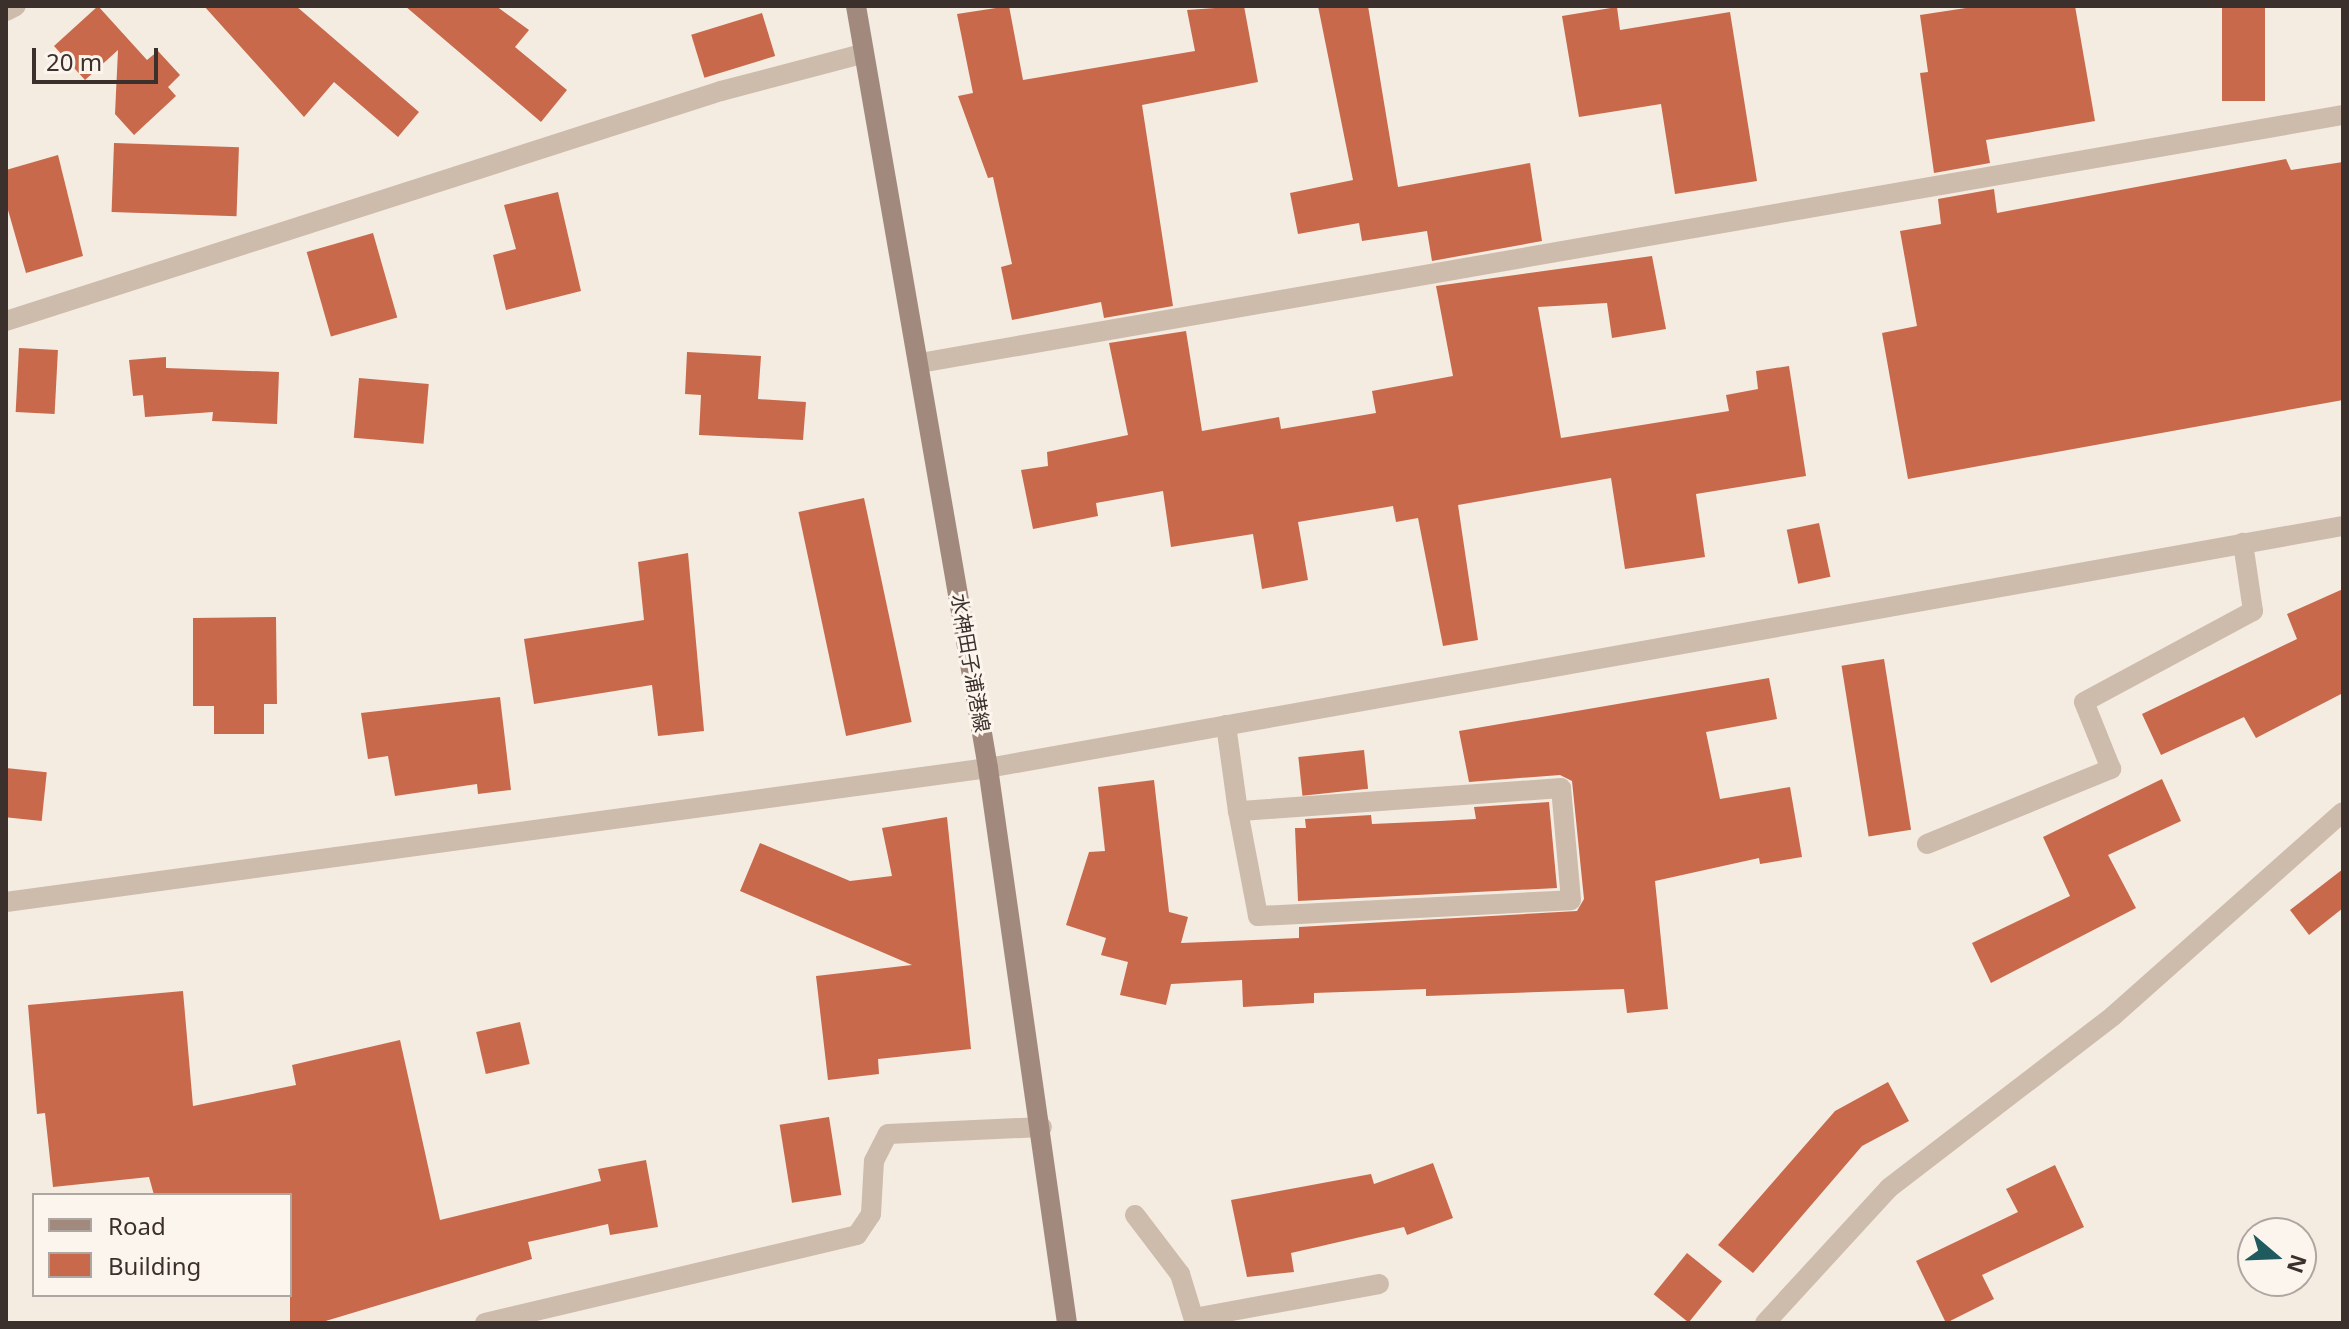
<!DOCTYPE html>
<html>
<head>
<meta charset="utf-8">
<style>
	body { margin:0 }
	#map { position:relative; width:2349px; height:1329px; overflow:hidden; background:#f4ebe1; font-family:"Noto Sans","Noto Sans JP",sans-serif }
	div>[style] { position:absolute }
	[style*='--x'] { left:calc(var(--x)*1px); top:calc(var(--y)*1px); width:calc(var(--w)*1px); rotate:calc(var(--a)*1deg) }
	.building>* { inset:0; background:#c8694b; transform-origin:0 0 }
	.minor>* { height:20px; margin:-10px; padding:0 10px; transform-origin:10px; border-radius:10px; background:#cdbbac }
	.tertiary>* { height:20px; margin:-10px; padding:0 10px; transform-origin:10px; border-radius:10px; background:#cdbbac }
	.secondary>* { height:20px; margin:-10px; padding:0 10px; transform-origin:10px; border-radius:10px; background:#a18a7d }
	span { translate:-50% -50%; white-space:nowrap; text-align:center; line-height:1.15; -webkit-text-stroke:6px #fbf5ee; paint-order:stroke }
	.street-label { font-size:20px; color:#3b302b }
	.frame { position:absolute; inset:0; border:8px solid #3b302b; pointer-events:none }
	.legend { position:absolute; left:32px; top:1193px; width:260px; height:104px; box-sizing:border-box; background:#fbf5ee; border:2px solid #aea6a0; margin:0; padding:10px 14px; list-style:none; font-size:24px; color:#3b302b }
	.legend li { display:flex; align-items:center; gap:16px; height:40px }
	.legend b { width:40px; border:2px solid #aea6a0 }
	.north { position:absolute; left:2237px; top:1217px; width:80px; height:80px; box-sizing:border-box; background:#fbf5ee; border:2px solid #aea6a0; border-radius:50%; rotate:109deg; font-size:22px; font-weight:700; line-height:32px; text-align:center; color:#3b302b }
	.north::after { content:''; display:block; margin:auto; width:28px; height:36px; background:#1f5a5e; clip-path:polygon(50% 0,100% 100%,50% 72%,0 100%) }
	.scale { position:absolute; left:32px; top:48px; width:126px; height:36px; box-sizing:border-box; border:4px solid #3b302b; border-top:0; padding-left:10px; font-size:24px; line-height:28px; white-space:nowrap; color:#3b302b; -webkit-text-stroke:6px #fbf5ee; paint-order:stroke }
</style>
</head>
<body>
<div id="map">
	<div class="building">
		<i style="clip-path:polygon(98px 6px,147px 60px,158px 51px,180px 75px,168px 87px,176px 96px,134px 135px,115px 114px,118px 50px,85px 80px,54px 46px)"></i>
		<i style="clip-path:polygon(204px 6px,296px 6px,419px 112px,398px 137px,334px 82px,304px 117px)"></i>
		<i style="clip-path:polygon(405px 6px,496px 6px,529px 30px,515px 47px,567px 90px,541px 122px)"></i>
		<i style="clip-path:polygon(1009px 6px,1023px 80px,1195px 51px,1187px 10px,1244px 6px,1258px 82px,1142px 105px,1173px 306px,1104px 318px,1101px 302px,1012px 320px,1001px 267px,1012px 264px,993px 177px,988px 178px,958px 96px,973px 93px,957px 14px)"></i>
		<i style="clip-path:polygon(1318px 6px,1368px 6px,1398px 187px,1530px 163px,1542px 241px,1432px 261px,1427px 231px,1362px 241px,1359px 223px,1298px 234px,1290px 193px,1353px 180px)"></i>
		<i style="clip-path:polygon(1979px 6px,2075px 6px,2095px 121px,1986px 140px,1990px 163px,1934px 173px,1920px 73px,1928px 72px,1920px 15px)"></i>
		<i style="left:2222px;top:6px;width:43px;height:95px"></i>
		<i style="clip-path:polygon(1617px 7px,1620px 30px,1730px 12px,1757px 181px,1675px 194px,1661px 104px,1579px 117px,1562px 16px)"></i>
		<i style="left:762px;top:13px;width:45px;height:74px;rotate:73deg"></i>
		<i style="left:114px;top:143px;width:125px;height:69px;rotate:2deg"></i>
		<i style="clip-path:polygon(58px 155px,83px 256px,26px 273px,6px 203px,6px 170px)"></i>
		<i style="clip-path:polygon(2286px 159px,2291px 170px,2343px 162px,2343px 400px,1908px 479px,1882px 333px,1917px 326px,1900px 231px,1941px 224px,1938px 199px,1994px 189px,1997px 213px)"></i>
		<i style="clip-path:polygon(558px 192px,581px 291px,506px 310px,493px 255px,516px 249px,504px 205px)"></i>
		<i style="left:373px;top:233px;width:88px;height:69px;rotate:74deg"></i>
		<i style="clip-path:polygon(1652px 256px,1666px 329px,1612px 338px,1607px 303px,1538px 307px,1561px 438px,1729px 411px,1726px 395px,1758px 389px,1756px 371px,1789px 366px,1806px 476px,1696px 494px,1705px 557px,1625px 569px,1611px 478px,1458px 505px,1478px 640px,1443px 646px,1418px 518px,1396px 522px,1393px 506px,1298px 522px,1308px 580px,1262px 589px,1253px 534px,1171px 547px,1163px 491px,1096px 503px,1098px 516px,1033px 529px,1021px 470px,1048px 466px,1047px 452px,1128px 435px,1109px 343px,1186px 331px,1202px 431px,1279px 417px,1281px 429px,1376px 413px,1372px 391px,1453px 376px,1436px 286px)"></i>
		<i style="left:19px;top:348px;width:39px;height:64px;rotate:3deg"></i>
		<i style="clip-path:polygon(687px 352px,761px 356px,758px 399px,806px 402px,803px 440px,699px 435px,701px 395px,685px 394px)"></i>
		<i style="clip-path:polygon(166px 357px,166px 368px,279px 372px,277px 424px,212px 421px,213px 412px,145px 417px,143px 395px,133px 396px,129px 360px)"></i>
		<i style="left:359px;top:378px;width:70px;height:60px;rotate:5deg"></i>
		<i style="left:864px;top:498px;width:229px;height:67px;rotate:78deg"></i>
		<i style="left:1819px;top:523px;width:55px;height:33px;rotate:78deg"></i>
		<i style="clip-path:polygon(688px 553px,704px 731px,658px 736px,652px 685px,534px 704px,524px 639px,644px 620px,638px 562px)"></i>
		<i style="clip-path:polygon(2343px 589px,2343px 693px,2256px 738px,2244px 717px,2161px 755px,2142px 714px,2297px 639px,2287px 614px)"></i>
		<i style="clip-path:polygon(276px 617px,277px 704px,264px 704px,264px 734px,214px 734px,214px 706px,193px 706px,193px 618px)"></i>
		<i style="left:1884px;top:659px;width:173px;height:43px;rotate:81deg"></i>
		<i style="clip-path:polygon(1769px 678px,1777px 719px,1706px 732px,1720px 799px,1790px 787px,1802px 857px,1760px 864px,1759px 858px,1655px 881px,1668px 1009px,1627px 1013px,1624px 989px,1426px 996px,1426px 989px,1314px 993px,1314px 1003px,1243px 1007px,1242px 980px,1171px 984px,1166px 1005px,1120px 995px,1128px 962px,1101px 955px,1106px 938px,1066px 925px,1089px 852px,1105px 851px,1098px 787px,1154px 780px,1169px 912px,1188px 917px,1181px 943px,1299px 938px,1299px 927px,1577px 911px,1584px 899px,1572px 781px,1560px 775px,1469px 782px,1459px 731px)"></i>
		<i style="clip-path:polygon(500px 697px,511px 790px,478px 794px,477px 784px,395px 796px,388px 756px,368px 759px,361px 713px)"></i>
		<i style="left:1364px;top:750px;width:39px;height:66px;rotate:84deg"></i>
		<i style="left:6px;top:768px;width:41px;height:49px;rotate:6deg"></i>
		<i style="clip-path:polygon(2162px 779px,2181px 821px,2108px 855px,2136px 908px,1991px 983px,1972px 943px,2070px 896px,2043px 837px)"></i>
		<i style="clip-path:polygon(1549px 802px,1557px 888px,1298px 901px,1295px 828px,1306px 828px,1305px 819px,1371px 815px,1372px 824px,1440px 821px,1476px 819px,1474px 807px)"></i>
		<i style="clip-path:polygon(947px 817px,971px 1049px,878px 1059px,879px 1074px,828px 1080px,816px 976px,912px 965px,740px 891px,760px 843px,850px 881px,892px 876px,882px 828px)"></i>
		<i style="clip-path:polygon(2343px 869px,2343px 908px,2309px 935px,2290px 910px)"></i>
		<i style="clip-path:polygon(183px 991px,193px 1106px,296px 1085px,292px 1065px,400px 1040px,440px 1220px,601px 1181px,598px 1169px,646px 1160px,658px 1227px,610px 1235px,608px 1224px,528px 1242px,532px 1259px,319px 1323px,290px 1323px,290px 1195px,154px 1195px,149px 1177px,53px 1187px,45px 1113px,37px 1114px,28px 1005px)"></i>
		<i style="left:520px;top:1022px;width:43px;height:45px;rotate:77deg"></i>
		<i style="clip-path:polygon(1888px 1082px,1909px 1121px,1862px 1146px,1753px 1273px,1718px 1245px,1835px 1111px)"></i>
		<i style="left:829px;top:1117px;width:79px;height:50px;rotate:81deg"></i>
		<i style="clip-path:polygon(1433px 1163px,1453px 1218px,1407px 1235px,1404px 1227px,1291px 1253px,1294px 1272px,1247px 1277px,1231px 1200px,1371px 1174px,1374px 1184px)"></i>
		<i style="clip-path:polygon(2055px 1165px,2084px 1227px,1982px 1275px,1994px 1299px,1946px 1323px,1916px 1261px,2018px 1212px,2006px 1189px)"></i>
		<i style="left:1687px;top:1253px;width:45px;height:53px;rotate:39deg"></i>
	</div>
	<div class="minor">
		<i style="--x:6;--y:11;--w:11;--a:-27"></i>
		<i style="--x:6;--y:321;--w:751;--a:-17.83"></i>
		<i style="--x:721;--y:91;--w:146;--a:-14.7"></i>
		<i style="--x:920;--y:363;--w:1444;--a:-9.89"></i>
		<i style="--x:1226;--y:725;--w:87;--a:82.1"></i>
		<i style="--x:1238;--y:811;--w:107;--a:79.2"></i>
		<i style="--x:1258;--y:916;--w:313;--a:-2.9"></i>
		<i style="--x:1571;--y:900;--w:112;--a:-95.1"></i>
		<i style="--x:1561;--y:788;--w:324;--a:175.9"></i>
		<i style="--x:1927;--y:844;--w:199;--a:-22.2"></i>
		<i style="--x:2111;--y:769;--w:72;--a:-111.9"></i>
		<i style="--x:2084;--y:702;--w:192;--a:-28.3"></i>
		<i style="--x:2253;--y:611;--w:69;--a:-98.4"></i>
		<i style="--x:1135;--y:1215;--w:74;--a:52.7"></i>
		<i style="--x:1180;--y:1274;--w:51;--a:73"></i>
		<i style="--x:1194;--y:1318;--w:188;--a:-10.4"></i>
		<i style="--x:485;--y:1323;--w:382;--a:-13.3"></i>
		<i style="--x:857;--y:1235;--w:25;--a:-56"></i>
		<i style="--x:871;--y:1214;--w:53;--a:-86.8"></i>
		<i style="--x:874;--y:1161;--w:30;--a:-63"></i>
		<i style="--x:888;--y:1134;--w:154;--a:-2.6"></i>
		<i style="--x:1765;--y:1323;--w:183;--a:-47.4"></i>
		<i style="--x:1889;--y:1188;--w:282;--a:-37.5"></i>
		<i style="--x:2113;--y:1016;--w:307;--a:-41.6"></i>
	</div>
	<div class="tertiary">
		<i style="--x:6;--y:902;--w:991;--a:-7.77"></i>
		<i style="--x:988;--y:768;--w:1376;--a:-10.13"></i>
	</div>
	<div class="secondary">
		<i style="--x:856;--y:6;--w:773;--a:80.17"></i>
		<i style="--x:988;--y:768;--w:561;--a:81.9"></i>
	</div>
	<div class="street-label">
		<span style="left:971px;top:663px;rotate:80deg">水神田子浦港線</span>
	</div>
	<div class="frame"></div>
	<ul class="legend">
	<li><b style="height:10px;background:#a18a7d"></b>Road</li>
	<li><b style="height:22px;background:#c8694b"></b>Building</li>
	</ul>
	<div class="north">N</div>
	<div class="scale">20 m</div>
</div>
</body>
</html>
